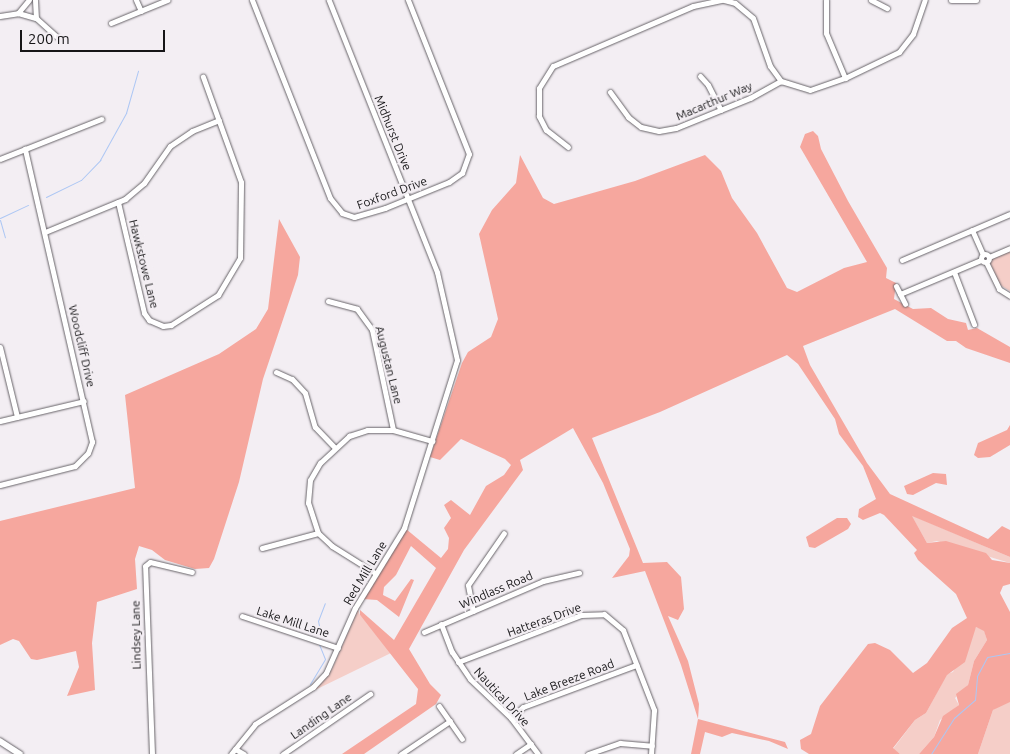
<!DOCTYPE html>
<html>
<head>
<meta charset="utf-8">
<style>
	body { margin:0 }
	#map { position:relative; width:1010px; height:754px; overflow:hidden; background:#f3eef3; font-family:Ubuntu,sans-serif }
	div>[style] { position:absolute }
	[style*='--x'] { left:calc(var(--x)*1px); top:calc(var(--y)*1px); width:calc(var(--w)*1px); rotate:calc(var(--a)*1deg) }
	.green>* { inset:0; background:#f5cec8 }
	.forest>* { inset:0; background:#f6a79e }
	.stream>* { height:1px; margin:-0.5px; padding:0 0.5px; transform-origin:0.5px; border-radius:0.5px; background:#adc7f4 }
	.roads { filter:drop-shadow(0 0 1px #676368) drop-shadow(0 0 1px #676368) }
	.minor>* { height:5px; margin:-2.5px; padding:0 2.5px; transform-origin:2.5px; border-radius:2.5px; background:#fff }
	.minor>.ring { margin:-2.5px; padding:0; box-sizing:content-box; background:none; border:5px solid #fff; border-radius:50% }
	.tertiary>* { height:5.5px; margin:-2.75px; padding:0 2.75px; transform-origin:2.75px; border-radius:2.75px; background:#fff }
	span { translate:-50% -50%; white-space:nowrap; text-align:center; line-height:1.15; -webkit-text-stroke:4.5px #f3eef3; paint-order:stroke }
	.street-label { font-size:12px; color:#161517 }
	.scale { position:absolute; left:20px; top:30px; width:145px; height:22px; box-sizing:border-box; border:2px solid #161517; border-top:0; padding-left:6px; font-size:15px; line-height:18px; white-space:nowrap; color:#161517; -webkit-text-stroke:4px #f3eef3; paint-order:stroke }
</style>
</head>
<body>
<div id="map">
	<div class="green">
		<i style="clip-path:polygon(1010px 251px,1010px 291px,1000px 285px,990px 263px,991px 259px)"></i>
		<i style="clip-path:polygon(911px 515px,1010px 557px,1010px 563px,937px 541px,927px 543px)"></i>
		<i style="clip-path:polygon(358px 609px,360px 615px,391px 653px,315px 690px,332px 669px)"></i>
		<i style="clip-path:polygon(976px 627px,984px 630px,987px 640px,974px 661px,968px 685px,955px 698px,959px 705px,940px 720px,934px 737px,919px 754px,900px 754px,893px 749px,915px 720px,926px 713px,947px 674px,953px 672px)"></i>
		<i style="clip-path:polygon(1005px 702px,1010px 702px,1010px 754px,978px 754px,993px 710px)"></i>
	</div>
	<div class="forest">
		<i style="clip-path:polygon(813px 131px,818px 136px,821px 149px,848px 201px,887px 268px,886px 278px,896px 283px,894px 299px,913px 309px,931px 308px,948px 319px,966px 323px,968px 330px,977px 328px,1010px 347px,1010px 363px,966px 348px,956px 341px,947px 341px,895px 309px,803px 346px,810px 365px,867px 463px,890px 494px,988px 539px,1002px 526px,1010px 530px,1010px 557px,912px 516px,927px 543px,946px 541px,986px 553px,992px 560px,1010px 563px,1010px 584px,1003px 586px,1000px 593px,1010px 612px,1010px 702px,993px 710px,978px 754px,919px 754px,934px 737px,943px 716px,959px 705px,956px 694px,968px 685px,974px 661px,987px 640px,984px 631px,976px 627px,965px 662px,947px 675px,926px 713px,915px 720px,893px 748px,900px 754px,809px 754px,801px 749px,800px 740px,811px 734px,820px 706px,868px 644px,875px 643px,890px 650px,913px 673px,927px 663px,952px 628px,967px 618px,956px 594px,918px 560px,914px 553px,917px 550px,884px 515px,880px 513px,863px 520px,858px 517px,859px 509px,876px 499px,863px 466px,839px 434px,835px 419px,798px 364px,787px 355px,660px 412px,592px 438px,643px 563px,667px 562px,681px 577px,684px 609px,678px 620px,668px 616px,688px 661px,699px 704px,698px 719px,785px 742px,788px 749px,769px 741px,732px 733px,722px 737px,705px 732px,700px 754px,691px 754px,698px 719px,681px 665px,645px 571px,612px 578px,629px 556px,630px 549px,603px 483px,573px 428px,520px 460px,523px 470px,464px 550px,409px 649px,430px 684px,441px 695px,436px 704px,364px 754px,342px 754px,416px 704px,418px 689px,360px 615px,360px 610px,394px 640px,436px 568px,411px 546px,396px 575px,384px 587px,383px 595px,395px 601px,411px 579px,414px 580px,399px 617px,377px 600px,363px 599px,406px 529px,441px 558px,448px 549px,449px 538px,444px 528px,451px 518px,444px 505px,451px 500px,470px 515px,486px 486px,504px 475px,511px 465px,505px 459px,461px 439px,440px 460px,430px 457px,462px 363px,468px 352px,491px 337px,498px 319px,479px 234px,492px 210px,516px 183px,520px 155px,543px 198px,554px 204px,635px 181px,705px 155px,721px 171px,732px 198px,757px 233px,787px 288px,797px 292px,844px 268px,867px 262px,800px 147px,805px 134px)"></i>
		<i style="clip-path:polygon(279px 219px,300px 257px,298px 275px,263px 379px,239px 482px,214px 559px,209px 568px,195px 569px,165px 560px,152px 550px,139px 546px,135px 559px,137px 589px,97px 602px,92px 643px,95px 690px,67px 696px,79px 667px,76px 651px,37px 660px,31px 659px,19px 641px,13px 639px,0 645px,0 521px,135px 488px,125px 395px,219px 354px,256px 329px,268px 309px)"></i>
		<i style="clip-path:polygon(1010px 425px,1010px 445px,990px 457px,978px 458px,974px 455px,978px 443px,1007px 430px)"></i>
		<i style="clip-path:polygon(933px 473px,946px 474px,947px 485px,936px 483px,913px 495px,907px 494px,904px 486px)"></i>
		<i style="clip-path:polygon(837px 518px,847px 518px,851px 524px,848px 529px,815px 548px,809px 547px,806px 537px)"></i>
	</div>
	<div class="stream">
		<i style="--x:46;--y:197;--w:39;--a:-26"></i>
		<i style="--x:81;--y:180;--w:28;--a:-46"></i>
		<i style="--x:100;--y:160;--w:54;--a:-61"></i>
		<i style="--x:126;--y:113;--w:44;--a:-74.1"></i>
		<i style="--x:0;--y:218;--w:31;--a:-25"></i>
		<i style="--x:0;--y:220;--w:18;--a:74"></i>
		<i style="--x:321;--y:636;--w:15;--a:-101"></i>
		<i style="--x:318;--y:621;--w:19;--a:-69"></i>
		<i style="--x:310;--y:684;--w:29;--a:-59"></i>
		<i style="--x:325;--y:659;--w:16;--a:-112"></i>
		<i style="--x:931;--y:754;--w:43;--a:-57.4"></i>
		<i style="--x:954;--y:718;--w:28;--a:-41"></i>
		<i style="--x:975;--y:700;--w:24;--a:-85"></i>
		<i style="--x:977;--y:676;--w:21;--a:-62"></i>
		<i style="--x:987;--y:657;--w:23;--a:-10"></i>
	</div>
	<div class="roads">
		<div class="minor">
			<i style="--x:35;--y:0;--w:18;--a:87"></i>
			<i style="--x:136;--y:0;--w:12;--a:66"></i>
			<i style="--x:252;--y:0;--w:213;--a:68.5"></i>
			<i style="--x:330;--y:198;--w:19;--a:51"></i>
			<i style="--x:342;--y:213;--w:13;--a:18"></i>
			<i style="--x:354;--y:217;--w:32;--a:-16"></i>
			<i style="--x:385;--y:208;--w:69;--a:-22.1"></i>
			<i style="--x:449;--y:182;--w:16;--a:-35"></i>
			<i style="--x:462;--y:173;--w:20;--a:-70"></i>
			<i style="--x:469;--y:154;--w:166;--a:-111.6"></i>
			<i style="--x:724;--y:0;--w:11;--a:15"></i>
			<i style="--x:735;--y:3;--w:23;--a:40"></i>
			<i style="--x:753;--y:18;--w:51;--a:70.5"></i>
			<i style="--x:770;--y:66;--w:19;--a:54"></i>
			<i style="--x:781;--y:81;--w:30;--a:17"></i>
			<i style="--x:810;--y:90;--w:37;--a:-19"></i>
			<i style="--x:845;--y:78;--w:60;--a:-25.7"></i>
			<i style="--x:899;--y:52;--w:23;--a:-52"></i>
			<i style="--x:913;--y:34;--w:36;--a:-71"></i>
			<i style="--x:826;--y:0;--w:33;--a:90"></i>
			<i style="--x:826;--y:33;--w:49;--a:67.1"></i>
			<i style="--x:871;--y:0;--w:18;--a:27"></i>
			<i style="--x:951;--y:0;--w:25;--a:0"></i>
			<i style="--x:18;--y:13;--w:17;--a:-50"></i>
			<i style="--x:0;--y:16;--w:18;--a:-9"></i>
			<i style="--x:18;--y:13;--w:19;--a:16"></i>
			<i style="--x:36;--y:18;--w:27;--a:42"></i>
			<i style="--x:111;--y:23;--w:61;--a:-22.3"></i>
			<i style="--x:700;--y:76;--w:12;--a:48"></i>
			<i style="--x:708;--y:85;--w:28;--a:63"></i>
			<i style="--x:610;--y:92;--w:31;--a:54"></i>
			<i style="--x:628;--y:117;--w:16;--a:38"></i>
			<i style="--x:641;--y:127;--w:18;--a:13"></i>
			<i style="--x:659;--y:131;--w:17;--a:-10"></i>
			<i style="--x:676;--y:128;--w:80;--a:-22.1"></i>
			<i style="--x:750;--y:98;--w:35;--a:-29"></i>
			<i style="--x:568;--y:147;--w:28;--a:-142"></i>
			<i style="--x:546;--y:130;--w:16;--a:-117"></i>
			<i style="--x:539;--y:116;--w:28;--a:-90"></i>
			<i style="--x:539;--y:88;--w:26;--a:-58"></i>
			<i style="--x:553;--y:66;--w:152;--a:-23.2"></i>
			<i style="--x:693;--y:6;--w:30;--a:-12"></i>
			<i style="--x:0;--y:159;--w:109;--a:-21.6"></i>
			<i style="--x:118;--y:202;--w:114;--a:76.8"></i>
			<i style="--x:144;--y:313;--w:9;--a:54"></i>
			<i style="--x:149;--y:320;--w:15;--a:23"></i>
			<i style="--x:163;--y:326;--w:8;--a:-7"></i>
			<i style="--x:171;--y:325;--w:56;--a:-32.6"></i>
			<i style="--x:218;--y:295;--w:43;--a:-59.3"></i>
			<i style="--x:240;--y:258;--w:76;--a:-89.2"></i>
			<i style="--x:241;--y:182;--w:112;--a:-109.9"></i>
			<i style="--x:972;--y:230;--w:27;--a:66"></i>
			<i style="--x:45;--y:232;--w:87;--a:-22.4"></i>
			<i style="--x:125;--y:199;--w:25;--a:-40"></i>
			<i style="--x:144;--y:183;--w:45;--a:-54.9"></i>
			<i style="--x:170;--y:146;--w:27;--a:-34"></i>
			<i style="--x:192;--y:131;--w:29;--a:-22"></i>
			<i class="ring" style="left:981px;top:254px;width:3px;height:3px"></i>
			<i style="--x:989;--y:257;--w:23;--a:-23"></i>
			<i style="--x:902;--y:260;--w:117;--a:-23.1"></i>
			<i style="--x:986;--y:262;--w:30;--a:64"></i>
			<i style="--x:999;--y:289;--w:13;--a:32"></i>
			<i style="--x:954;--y:272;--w:56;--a:69"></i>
			<i style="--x:896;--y:286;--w:20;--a:63"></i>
			<i style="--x:900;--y:294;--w:88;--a:-22.8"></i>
			<i style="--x:328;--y:301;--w:30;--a:15"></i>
			<i style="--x:357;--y:309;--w:26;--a:54"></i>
			<i style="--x:372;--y:330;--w:102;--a:78.1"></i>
			<i style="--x:0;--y:347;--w:72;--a:76.3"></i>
			<i style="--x:276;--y:372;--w:17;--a:24"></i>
			<i style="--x:292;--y:379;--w:19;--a:47"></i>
			<i style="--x:305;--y:393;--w:35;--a:74"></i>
			<i style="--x:315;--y:427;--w:28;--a:46"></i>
			<i style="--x:0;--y:421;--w:86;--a:-13.4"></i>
			<i style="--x:0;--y:485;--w:77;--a:-14.2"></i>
			<i style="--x:75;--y:466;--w:18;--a:-45"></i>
			<i style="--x:88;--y:453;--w:12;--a:-70"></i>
			<i style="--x:92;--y:442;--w:301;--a:-102.9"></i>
			<i style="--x:262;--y:548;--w:58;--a:-15"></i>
			<i style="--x:375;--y:573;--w:51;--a:-147.9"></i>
			<i style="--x:332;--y:546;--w:19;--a:-137"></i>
			<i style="--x:318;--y:533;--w:32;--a:-108"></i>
			<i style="--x:308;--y:503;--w:23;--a:-85"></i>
			<i style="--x:310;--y:480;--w:20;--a:-60"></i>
			<i style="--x:320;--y:463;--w:40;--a:-43"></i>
			<i style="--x:349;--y:436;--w:19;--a:-18"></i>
			<i style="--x:367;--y:430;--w:26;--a:0"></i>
			<i style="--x:393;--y:430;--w:41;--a:15.8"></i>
			<i style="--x:473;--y:611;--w:26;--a:-101"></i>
			<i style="--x:468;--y:585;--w:63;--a:-55.3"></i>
			<i style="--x:242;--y:616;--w:101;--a:18.4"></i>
			<i style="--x:441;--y:624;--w:30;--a:69"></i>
			<i style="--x:452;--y:652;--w:32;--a:56"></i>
			<i style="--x:470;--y:679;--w:57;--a:43.6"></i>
			<i style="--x:511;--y:718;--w:45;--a:53.1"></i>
			<i style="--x:424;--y:632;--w:129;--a:-23.2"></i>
			<i style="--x:543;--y:581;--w:37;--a:-13"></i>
			<i style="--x:458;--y:662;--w:132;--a:-20.9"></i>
			<i style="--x:581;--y:615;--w:23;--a:-2"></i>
			<i style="--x:604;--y:614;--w:25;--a:40"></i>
			<i style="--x:623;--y:630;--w:86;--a:68.8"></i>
			<i style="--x:654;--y:710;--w:44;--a:93.9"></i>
			<i style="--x:439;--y:706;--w:40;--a:55.1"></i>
			<i style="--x:511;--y:718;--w:16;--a:-43"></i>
			<i style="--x:523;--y:707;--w:121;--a:-20.4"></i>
			<i style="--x:235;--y:749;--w:10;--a:29"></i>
			<i style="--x:152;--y:754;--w:188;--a:-92.1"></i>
			<i style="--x:145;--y:566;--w:6;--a:-39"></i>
			<i style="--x:150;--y:562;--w:43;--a:13.4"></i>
			<i style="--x:231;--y:754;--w:38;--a:-51"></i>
			<i style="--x:255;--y:724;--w:69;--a:-32.5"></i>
			<i style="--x:313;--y:687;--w:19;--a:-47"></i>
			<i style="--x:326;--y:673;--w:71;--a:-66"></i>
			<i style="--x:355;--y:608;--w:94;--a:-58.5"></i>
			<i style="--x:404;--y:528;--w:176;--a:-72.5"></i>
			<i style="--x:457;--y:360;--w:90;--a:-102.8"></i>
			<i style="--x:437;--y:272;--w:293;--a:-111.7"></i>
			<i style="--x:283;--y:754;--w:106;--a:-34.6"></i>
			<i style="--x:401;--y:754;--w:59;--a:-34"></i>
			<i style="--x:516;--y:754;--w:18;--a:-34"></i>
			<i style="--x:588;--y:754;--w:34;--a:-19"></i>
			<i style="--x:620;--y:743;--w:32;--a:5"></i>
		</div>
		<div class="tertiary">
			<i style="--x:0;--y:741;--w:24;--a:33"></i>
		</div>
	</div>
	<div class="street-label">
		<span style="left:714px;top:101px;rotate:-23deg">Macarthur Way</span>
		<span style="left:393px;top:133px;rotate:68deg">Midhurst Drive</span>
		<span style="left:392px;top:193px;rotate:-20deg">Foxford Drive</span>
		<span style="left:144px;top:264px;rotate:76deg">Hawkstowe Lane</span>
		<span style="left:82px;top:346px;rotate:77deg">Woodcliff Drive</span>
		<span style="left:389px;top:365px;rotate:76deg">Augustan Lane</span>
		<span style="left:365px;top:573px;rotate:-59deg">Red Mill Lane</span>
		<span style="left:496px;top:590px;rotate:-23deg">Windlass Road</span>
		<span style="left:544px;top:620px;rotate:-20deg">Hatteras Drive</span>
		<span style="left:293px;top:622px;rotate:18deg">Lake Mill Lane</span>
		<span style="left:136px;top:635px;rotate:-91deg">Lindsey Lane</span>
		<span style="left:569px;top:680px;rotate:-21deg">Lake Breeze Road</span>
		<span style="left:502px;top:697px;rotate:47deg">Nautical Drive</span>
		<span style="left:321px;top:716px;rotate:-35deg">Landing Lane</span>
	</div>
	<div class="scale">200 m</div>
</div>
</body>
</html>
